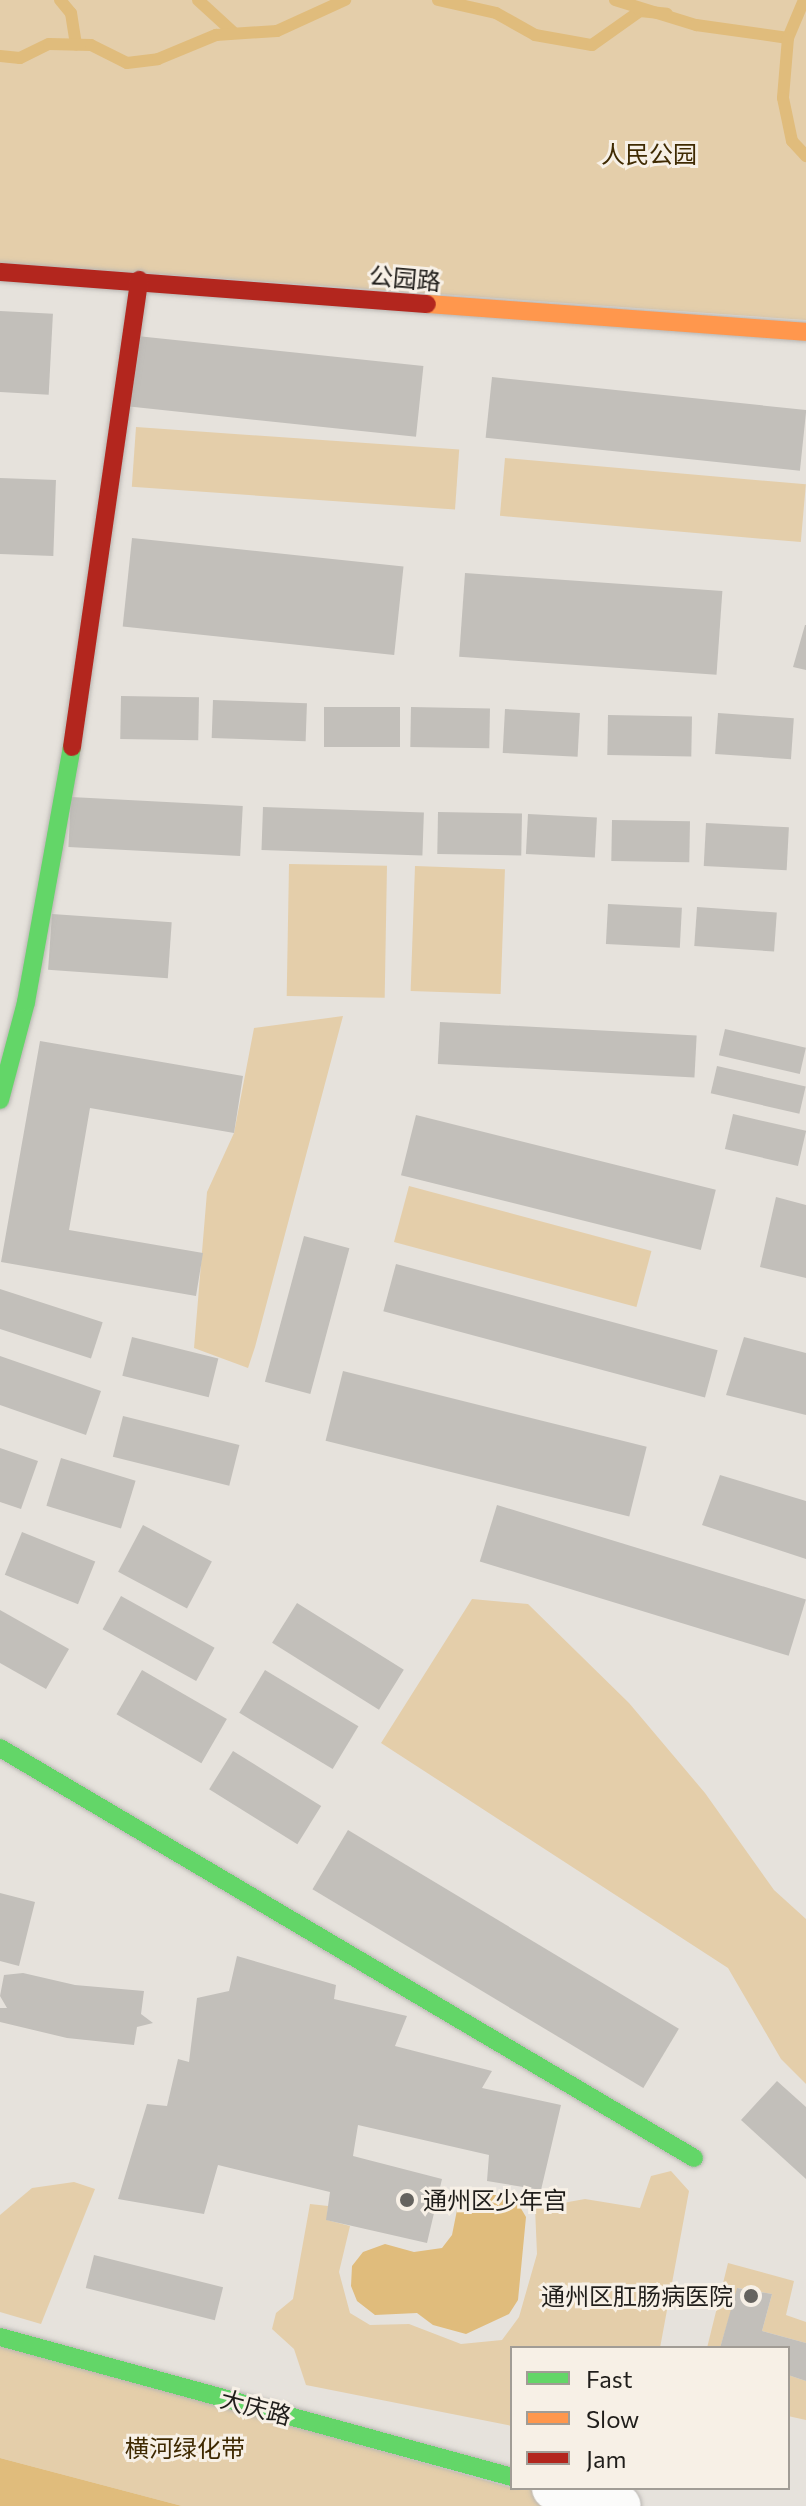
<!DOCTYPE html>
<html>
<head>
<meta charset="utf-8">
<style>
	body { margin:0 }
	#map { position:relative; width:806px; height:2506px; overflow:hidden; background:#e6e2dc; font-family:Commissioner,"Noto Sans SC",sans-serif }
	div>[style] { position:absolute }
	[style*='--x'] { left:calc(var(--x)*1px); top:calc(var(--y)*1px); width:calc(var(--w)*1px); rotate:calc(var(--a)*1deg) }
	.green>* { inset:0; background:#e4ceaa; transform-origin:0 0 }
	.water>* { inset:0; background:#e0bc7c }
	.stream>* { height:12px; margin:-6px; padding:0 6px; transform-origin:6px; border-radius:6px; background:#e0bc7c }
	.building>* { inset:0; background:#c2bfba; transform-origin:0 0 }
	.roads { filter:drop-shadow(0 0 2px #b8b5b1) drop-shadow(0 0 2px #b8b5b1) }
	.street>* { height:44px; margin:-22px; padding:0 22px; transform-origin:22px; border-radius:22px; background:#fbfbfa }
	.fast>* { height:18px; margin:-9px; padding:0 9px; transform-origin:9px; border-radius:9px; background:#63d668 }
	.slow>* { height:18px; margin:-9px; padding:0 9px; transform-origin:9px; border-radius:9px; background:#ff974d }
	.jam>* { height:18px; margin:-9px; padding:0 9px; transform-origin:9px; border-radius:9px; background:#b3261e }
	.dots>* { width:22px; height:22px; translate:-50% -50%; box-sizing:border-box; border:4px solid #f7f0e6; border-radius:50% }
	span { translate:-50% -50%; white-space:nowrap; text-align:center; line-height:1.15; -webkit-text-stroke:6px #f7f0e6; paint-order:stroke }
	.park-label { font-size:24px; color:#3f2a02 }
	.street-label { font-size:24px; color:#201e1b }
	.poi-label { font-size:24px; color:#201e1b }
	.left { translate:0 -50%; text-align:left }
	.right { translate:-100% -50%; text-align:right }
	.legend { position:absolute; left:510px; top:2346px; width:280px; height:144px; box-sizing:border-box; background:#f7f0e6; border:2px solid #a19c95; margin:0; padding:10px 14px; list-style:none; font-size:24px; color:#201e1b }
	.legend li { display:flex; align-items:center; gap:16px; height:40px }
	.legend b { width:40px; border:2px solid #a19c95 }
</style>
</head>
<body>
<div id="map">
	<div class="green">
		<i style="clip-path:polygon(0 0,806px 0,806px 320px,0 263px)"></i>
		<i style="left:136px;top:427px;width:324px;height:60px;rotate:4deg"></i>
		<i style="left:505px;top:458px;width:302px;height:58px;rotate:5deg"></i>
		<i style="left:289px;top:864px;width:98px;height:132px;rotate:1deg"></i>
		<i style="left:415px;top:866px;width:90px;height:125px;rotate:2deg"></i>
		<i style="clip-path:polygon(343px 1016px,255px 1347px,248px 1368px,194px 1348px,207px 1192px,234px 1133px,254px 1028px)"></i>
		<i style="left:409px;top:1186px;width:251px;height:58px;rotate:15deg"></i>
		<i style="clip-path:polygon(472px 1599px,528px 1604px,629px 1703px,705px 1793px,774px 1890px,806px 1919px,806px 2084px,781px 2059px,728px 1968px,381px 1743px)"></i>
		<i style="clip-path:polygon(671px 2171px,689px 2191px,660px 2348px,512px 2348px,512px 2426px,306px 2385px,294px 2349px,272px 2329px,276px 2313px,293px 2299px,310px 2204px,328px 2206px,327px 2220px,350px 2226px,339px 2272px,350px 2313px,370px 2325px,409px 2324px,461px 2344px,502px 2340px,519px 2317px,537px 2254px,535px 2208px,585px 2199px,640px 2208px,651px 2176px)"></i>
		<i style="clip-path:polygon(74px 2182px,95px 2189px,41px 2324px,0 2312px,0 2215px,32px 2188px)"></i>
		<i style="clip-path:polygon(728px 2263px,794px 2281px,786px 2315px,806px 2322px,806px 2343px,762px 2331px,772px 2294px,738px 2288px,720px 2348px,707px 2348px)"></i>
		<i style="clip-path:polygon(0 2343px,512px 2488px,561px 2488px,628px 2506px,182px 2506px,0 2458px)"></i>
		<i style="clip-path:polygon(788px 2375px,806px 2381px,806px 2420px,788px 2416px)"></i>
	</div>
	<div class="water">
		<i style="clip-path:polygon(476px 2190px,516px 2200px,526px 2217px,518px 2300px,509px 2314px,466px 2334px,433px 2325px,417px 2313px,375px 2315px,357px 2301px,351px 2286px,352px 2266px,363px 2252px,385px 2244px,414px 2252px,442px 2248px,452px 2235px,458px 2205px)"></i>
		<i style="clip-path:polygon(0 2458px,182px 2506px,0 2506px)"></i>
	</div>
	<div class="stream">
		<i style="--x:60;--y:0;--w:17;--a:50"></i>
		<i style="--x:71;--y:13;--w:32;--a:81"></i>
		<i style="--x:198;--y:0;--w:49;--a:42.5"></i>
		<i style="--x:438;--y:0;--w:59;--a:12.6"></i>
		<i style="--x:496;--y:13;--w:45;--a:29.4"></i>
		<i style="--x:535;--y:35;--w:58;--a:10"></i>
		<i style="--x:592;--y:45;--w:59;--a:-35.3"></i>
		<i style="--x:640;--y:11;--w:27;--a:6"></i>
		<i style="--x:615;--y:0;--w:85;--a:17.2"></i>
		<i style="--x:696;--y:25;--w:93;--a:8"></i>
		<i style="--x:788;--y:38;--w:41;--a:-67.2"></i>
		<i style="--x:788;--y:38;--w:60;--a:94.8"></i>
		<i style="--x:783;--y:98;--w:44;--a:78.2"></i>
		<i style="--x:792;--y:141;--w:21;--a:47"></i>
		<i style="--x:0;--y:56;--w:20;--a:6"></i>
		<i style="--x:20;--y:58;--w:32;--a:-26"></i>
		<i style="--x:49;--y:44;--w:42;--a:1.4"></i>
		<i style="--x:91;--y:45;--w:40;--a:26.6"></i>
		<i style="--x:127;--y:63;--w:31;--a:-7"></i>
		<i style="--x:158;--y:59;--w:63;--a:-22.5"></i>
		<i style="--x:216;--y:35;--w:61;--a:-3.8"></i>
		<i style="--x:277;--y:31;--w:75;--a:-24.5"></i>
	</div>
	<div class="building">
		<i style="left:0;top:311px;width:53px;height:81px;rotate:3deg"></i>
		<i style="left:137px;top:336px;width:288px;height:71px;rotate:6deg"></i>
		<i style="left:492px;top:377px;width:316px;height:61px;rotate:6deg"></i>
		<i style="left:0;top:478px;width:56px;height:76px;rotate:2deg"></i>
		<i style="left:132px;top:538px;width:273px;height:89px;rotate:6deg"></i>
		<i style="left:465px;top:573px;width:258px;height:84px;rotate:4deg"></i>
		<i style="clip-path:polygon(805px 625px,806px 625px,806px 670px,793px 667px)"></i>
		<i style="left:121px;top:696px;width:78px;height:43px;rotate:1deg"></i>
		<i style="left:213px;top:700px;width:94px;height:38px;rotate:2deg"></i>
		<i style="left:324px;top:707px;width:76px;height:40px"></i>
		<i style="left:411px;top:707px;width:79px;height:40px;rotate:1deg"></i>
		<i style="left:505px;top:709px;width:75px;height:44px;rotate:3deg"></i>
		<i style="left:718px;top:713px;width:76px;height:41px;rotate:4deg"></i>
		<i style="left:608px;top:715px;width:84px;height:40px;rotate:1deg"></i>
		<i style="left:71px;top:797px;width:172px;height:50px;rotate:3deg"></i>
		<i style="left:263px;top:807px;width:161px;height:43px;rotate:2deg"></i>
		<i style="left:438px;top:812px;width:84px;height:42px;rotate:1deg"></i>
		<i style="left:528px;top:814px;width:69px;height:40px;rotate:3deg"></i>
		<i style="left:612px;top:820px;width:78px;height:41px;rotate:1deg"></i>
		<i style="left:706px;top:823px;width:83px;height:43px;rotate:3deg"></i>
		<i style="left:608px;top:904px;width:74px;height:40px;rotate:3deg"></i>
		<i style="left:697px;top:907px;width:80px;height:39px;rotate:4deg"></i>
		<i style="left:52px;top:914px;width:120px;height:56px;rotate:4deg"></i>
		<i style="left:440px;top:1022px;width:257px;height:42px;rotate:3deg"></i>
		<i style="left:725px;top:1029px;width:83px;height:27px;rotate:13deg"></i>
		<i style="clip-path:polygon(40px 1041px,243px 1076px,234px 1133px,90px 1108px,69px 1230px,203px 1253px,196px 1296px,1px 1262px)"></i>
		<i style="left:717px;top:1066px;width:91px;height:28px;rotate:13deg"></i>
		<i style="left:733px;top:1114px;width:75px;height:36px;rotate:13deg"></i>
		<i style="left:416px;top:1115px;width:309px;height:62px;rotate:14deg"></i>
		<i style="clip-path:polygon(776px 1197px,806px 1205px,806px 1278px,760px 1267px)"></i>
		<i style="left:304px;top:1236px;width:47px;height:151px;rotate:15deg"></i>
		<i style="left:396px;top:1264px;width:333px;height:49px;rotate:15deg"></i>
		<i style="left:0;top:1289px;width:108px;height:38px;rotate:18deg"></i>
		<i style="left:132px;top:1337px;width:89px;height:40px;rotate:14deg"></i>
		<i style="clip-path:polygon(744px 1337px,806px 1353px,806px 1415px,726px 1395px)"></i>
		<i style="clip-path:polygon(0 1356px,101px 1391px,86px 1435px,0 1405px)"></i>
		<i style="left:343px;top:1371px;width:313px;height:72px;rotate:14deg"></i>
		<i style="left:123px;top:1416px;width:120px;height:42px;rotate:14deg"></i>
		<i style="clip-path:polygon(0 1448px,38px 1461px,21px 1509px,0 1502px)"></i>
		<i style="left:61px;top:1458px;width:78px;height:50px;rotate:17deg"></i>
		<i style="clip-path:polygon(720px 1475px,806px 1501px,806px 1559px,702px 1525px)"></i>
		<i style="left:497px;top:1505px;width:323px;height:59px;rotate:17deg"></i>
		<i style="left:143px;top:1525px;width:78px;height:53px;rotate:28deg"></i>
		<i style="left:22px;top:1532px;width:79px;height:46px;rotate:22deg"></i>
		<i style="left:121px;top:1596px;width:107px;height:38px;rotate:29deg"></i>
		<i style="left:297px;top:1603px;width:126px;height:47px;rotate:32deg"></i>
		<i style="clip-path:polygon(0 1610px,69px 1649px,46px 1689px,0 1663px)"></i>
		<i style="left:142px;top:1670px;width:98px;height:51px;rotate:30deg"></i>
		<i style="left:265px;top:1670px;width:109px;height:50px;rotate:31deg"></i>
		<i style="left:233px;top:1751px;width:104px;height:45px;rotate:32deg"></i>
		<i style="left:348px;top:1830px;width:386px;height:69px;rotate:31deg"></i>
		<i style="clip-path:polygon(0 1893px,35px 1902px,19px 1966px,0 1961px)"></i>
		<i style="clip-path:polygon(237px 1956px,336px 1985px,334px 1999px,407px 2016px,395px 2046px,492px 2071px,482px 2088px,561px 2105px,541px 2190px,487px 2181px,489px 2155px,358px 2125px,353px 2156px,442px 2179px,427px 2243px,326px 2220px,330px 2192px,218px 2165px,204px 2214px,118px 2199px,147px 2104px,167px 2106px,178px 2059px,189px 2062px,197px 1998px,229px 1991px)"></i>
		<i style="clip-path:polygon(23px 1973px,75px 1985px,144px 1991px,141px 2014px,153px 2023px,137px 2027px,134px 2045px,67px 2038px,0 2022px,0 2008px,7px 2008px,0 1996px,4px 1975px)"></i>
		<i style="clip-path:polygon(777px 2081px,806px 2107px,806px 2179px,741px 2120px)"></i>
		<i style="left:94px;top:2255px;width:133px;height:34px;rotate:14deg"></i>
		<i style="clip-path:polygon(737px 2288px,772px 2294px,762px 2331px,806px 2343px,806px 2381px,788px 2375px,788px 2348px,720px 2348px)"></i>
	</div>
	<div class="roads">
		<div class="street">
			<i style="--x:554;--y:2488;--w:67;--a:15.5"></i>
		</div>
		<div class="fast">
			<i style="--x:0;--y:1100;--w:101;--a:-75.1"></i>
			<i style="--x:26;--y:1002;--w:259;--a:-79.8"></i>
			<i style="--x:0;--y:1748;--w:806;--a:30.57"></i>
			<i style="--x:0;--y:2337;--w:531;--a:15.29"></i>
		</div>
		<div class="slow">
			<i style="--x:427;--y:304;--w:380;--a:4.2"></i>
		</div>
		<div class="jam">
			<i style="--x:0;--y:272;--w:428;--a:4.3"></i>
			<i style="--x:72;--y:747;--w:472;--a:-81.8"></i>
		</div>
	</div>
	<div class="dots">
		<i style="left:407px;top:2200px;background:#65635f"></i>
		<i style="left:751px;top:2296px;background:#65635f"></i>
	</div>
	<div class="park-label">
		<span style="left:649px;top:154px">人民公园</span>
		<span style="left:185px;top:2448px">横河绿化带</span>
	</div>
	<div class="street-label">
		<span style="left:405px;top:278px;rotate:5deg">公园路</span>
		<span style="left:256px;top:2407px;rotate:15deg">大庆路</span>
	</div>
	<div class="poi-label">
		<span class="left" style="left:423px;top:2200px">通州区少年宫</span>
		<span class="right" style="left:733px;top:2296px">通州区肛肠病医院</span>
	</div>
	<ul class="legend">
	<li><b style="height:10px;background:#63d668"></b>Fast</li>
	<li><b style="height:10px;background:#ff974d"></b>Slow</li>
	<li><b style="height:10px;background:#b3261e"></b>Jam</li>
	</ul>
</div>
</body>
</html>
